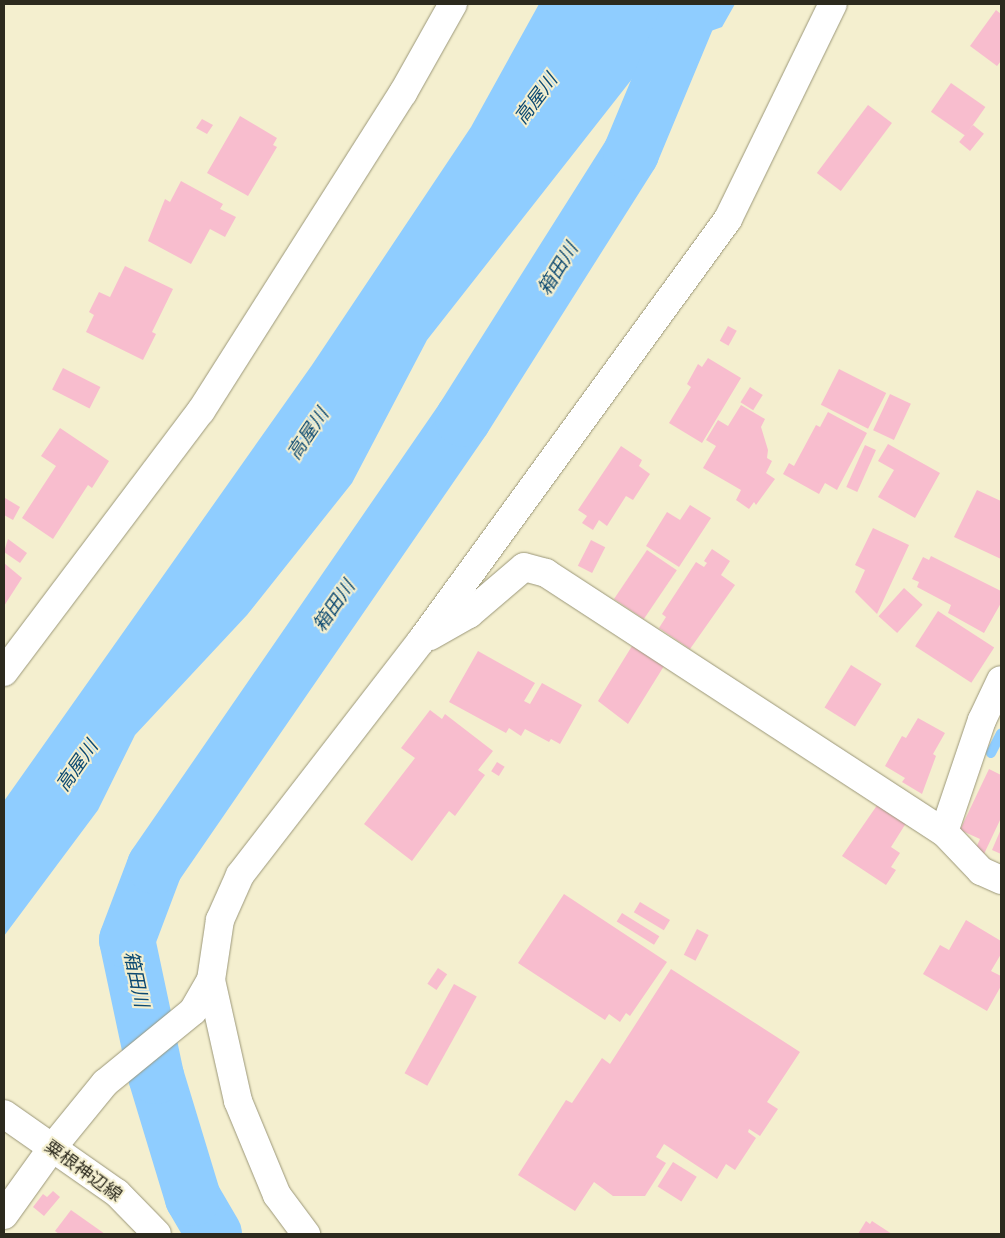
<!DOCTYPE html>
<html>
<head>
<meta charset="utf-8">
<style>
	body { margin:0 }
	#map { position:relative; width:1005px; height:1238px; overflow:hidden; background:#f4efcf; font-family:Rubik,"Noto Sans JP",sans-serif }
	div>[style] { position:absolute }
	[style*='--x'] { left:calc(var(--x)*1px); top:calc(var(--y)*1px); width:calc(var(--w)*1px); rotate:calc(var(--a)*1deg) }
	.water>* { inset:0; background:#8fcdff }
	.stream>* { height:10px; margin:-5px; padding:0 5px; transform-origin:5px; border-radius:5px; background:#8fcdff }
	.river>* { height:56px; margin:-28px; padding:0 28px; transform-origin:28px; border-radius:28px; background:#8fcdff }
	.building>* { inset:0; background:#f8bdce; transform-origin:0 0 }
	.roads { filter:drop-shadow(0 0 1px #9b9779) drop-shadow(0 0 1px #9b9779) }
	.street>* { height:28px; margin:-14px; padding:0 14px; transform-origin:14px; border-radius:14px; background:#fff }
	.secondary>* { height:28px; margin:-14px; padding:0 14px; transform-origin:14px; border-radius:14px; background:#fff }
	span { translate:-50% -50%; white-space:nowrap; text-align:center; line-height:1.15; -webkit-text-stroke:4px #f4efcf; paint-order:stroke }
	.street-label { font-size:18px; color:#2c2a1e }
	.water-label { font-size:19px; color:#0c4971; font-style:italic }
	.frame { position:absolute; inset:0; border:5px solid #2c2a1e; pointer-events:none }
</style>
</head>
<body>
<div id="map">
	<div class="water">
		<i style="clip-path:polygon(539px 4px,735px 4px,722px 27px,654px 51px,427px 340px,352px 483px,247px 615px,135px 735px,98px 810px,4px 936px,4px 801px,312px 365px,471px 127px)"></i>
	</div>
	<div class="stream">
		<i style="--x:991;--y:753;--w:22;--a:-63"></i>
	</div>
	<div class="river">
		<i style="--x:214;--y:1234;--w:42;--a:-120.3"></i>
		<i style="--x:193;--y:1198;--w:127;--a:-106.9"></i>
		<i style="--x:156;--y:1076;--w:139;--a:-102"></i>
		<i style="--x:127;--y:940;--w:79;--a:-69.3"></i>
		<i style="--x:155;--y:866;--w:543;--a:-55.43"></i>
		<i style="--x:463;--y:419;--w:315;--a:-57.7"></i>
		<i style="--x:631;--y:153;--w:161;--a:-67.4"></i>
	</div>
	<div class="building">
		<i style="clip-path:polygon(996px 10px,1001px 14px,1001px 61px,997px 66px,970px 46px)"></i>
		<i style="left:951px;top:83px;width:42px;height:35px;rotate:35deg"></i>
		<i style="left:868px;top:105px;width:30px;height:85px;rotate:37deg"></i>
		<i style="clip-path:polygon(240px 116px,277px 138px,273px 145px,277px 147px,248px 196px,207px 173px)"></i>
		<i style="clip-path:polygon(202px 119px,213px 125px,207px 134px,196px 128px)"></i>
		<i style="left:973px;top:125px;width:14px;height:22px;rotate:39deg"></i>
		<i style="clip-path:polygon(181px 181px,223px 204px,220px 209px,236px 217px,225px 237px,210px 229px,191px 264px,148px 241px,165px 199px,170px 202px)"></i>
		<i style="clip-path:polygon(125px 266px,173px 289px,152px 332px,156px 334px,143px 360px,86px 332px,94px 315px,89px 312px,99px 292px,110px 297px)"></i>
		<i style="left:728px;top:326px;width:10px;height:17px;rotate:29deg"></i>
		<i style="clip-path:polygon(708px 358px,741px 378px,702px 443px,669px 423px,691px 387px,687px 384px,698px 364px,702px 367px)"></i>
		<i style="left:63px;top:368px;width:42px;height:24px;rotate:27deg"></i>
		<i style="left:839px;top:369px;width:53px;height:40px;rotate:27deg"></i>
		<i style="left:750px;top:387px;width:15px;height:18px;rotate:32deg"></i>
		<i style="left:890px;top:394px;width:23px;height:40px;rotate:25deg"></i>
		<i style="clip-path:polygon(741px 405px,765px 419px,761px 427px,768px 450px,767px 458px,772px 461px,766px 473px,775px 479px,756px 505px,754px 502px,749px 509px,736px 500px,741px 490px,703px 468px,716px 446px,706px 440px,718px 420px,728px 426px)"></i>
		<i style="clip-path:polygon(828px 412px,867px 433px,837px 490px,825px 483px,819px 494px,783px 474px,789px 463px,794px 466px,816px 425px,820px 427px)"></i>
		<i style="clip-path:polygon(60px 428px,109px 461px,92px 488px,88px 485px,53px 539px,22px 518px,56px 466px,41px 456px)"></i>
		<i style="clip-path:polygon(888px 444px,940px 473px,915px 518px,878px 497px,894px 470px,878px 461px)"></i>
		<i style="left:865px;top:445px;width:12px;height:46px;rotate:24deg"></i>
		<i style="clip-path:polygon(621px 446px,642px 460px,639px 466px,650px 474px,633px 500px,626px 496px,607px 526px,599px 520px,593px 530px,582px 523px,587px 516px,578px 510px)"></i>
		<i style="clip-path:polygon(977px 490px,1001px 501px,1001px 559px,954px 537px)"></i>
		<i style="clip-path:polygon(5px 498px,20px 507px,13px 520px,4px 515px)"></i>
		<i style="clip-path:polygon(690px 505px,711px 518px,679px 567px,646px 546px,667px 512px,680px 520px)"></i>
		<i style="clip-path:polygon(873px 528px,909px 545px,877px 614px,855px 592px,865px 570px,855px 565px)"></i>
		<i style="clip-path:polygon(8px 539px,27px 553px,20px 563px,4px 552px)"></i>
		<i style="left:591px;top:540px;width:16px;height:29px;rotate:27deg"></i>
		<i style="clip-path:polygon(712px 549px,730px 561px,721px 575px,735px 585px,690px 649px,659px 628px,666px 617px,662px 614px,696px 562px,704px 567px,707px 563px,704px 561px)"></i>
		<i style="left:647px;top:550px;width:36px;height:59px;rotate:34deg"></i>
		<i style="clip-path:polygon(931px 556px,1001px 591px,1001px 603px,984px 633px,948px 613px,951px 605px,917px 587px,919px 582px,912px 579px,923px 557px,929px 560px)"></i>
		<i style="clip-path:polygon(4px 563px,22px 578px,4px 606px)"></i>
		<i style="left:904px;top:588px;width:25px;height:38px;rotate:42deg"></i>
		<i style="left:938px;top:611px;width:67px;height:42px;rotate:33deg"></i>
		<i style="clip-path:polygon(632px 646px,643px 653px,644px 650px,664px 666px,628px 724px,598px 701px)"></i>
		<i style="clip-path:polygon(478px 651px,535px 683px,524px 701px,530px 704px,542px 683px,582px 705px,560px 744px,551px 739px,549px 742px,525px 729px,521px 736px,509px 728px,506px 733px,449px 702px)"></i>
		<i style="left:851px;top:665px;width:36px;height:50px;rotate:32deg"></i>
		<i style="clip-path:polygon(430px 710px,442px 719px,445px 714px,493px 751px,478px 770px,485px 775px,455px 816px,449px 811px,412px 861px,364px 824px,415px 758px,401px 748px)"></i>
		<i style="clip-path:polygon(918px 718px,945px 733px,933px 754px,936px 756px,922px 794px,902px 782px,905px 778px,885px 766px,902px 736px,906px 738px)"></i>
		<i style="left:497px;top:762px;width:9px;height:11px;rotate:32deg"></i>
		<i style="clip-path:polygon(989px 769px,1001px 775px,1001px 818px,984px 854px,975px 850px,980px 839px,960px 830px)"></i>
		<i style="clip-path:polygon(880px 801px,908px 820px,891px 847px,900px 853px,891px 867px,896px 870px,886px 885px,842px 856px)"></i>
		<i style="clip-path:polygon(1001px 829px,1001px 854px,992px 850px)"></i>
		<i style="clip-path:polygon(564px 894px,667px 962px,630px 1016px,626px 1013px,620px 1022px,609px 1014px,605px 1020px,518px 963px)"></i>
		<i style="left:640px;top:902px;width:35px;height:12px;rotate:31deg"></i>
		<i style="left:622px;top:913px;width:44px;height:10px;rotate:32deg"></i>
		<i style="clip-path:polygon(966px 920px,1001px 941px,1001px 954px,991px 971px,1001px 976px,1001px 986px,987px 1011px,923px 974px,940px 945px,949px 950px)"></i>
		<i style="left:697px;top:929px;width:13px;height:29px;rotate:27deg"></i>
		<i style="left:438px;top:968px;width:11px;height:19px;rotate:34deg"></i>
		<i style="clip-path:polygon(671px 969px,800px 1052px,767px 1102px,778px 1109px,760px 1136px,749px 1129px,748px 1132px,756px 1138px,735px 1170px,726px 1164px,717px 1179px,664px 1144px,656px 1157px,666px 1163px,645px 1196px,613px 1196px,594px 1182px,575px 1211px,518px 1175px,566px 1100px,572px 1103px,602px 1058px,610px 1064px)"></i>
		<i style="left:454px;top:984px;width:26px;height:102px;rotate:29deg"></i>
		<i style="left:673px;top:1162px;width:28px;height:29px;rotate:32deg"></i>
		<i style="clip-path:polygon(53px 1191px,60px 1197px,44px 1216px,33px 1207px,43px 1194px,47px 1197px)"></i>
		<i style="clip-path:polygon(71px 1210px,105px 1234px,59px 1234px,55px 1231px)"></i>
		<i style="clip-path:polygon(866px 1221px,870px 1224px,872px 1221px,892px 1234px,858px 1234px)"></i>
	</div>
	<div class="roads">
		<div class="street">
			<i style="--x:430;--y:636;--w:45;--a:-29.4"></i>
			<i style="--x:469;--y:614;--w:72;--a:-40.5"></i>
			<i style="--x:524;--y:567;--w:23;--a:15"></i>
			<i style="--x:546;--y:573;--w:475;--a:33.1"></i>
			<i style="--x:944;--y:832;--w:54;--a:46.5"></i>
			<i style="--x:981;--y:871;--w:22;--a:24"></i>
			<i style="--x:4;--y:672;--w:327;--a:-53"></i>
			<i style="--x:201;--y:411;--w:377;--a:-57.6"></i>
			<i style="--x:403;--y:93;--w:102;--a:-60.7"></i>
			<i style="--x:944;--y:832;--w:118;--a:-71.3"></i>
			<i style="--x:982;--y:720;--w:44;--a:-64.6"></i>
			<i style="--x:211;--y:980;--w:124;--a:77.4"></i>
			<i style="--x:238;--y:1101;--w:102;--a:67.5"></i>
			<i style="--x:277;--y:1195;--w:49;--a:53.4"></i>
			<i style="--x:52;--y:1148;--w:84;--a:-50.8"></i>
			<i style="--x:105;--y:1083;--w:114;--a:-39.3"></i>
			<i style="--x:193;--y:1011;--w:36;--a:-60"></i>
			<i style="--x:211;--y:980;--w:61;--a:-81.5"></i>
			<i style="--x:220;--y:920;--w:49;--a:-66"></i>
			<i style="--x:240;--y:875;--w:296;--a:-52.3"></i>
			<i style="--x:421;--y:641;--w:522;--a:-53.96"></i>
			<i style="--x:728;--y:219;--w:239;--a:-64"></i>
		</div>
		<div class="secondary">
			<i style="--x:4;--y:1114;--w:138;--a:35"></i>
			<i style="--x:117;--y:1193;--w:57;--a:45.7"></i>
			<i style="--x:4;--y:1215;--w:82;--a:-54.4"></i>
		</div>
	</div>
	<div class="street-label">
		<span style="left:83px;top:1171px;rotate:36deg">粟根神辺線</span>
	</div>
	<div class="water-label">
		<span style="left:536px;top:99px;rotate:-53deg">高屋川</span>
		<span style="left:558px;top:269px;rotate:-58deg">箱田川</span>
		<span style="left:308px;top:434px;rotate:-56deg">高屋川</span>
		<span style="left:334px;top:606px;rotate:-55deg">箱田川</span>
		<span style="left:77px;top:766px;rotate:-55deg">高屋川</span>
		<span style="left:136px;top:979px;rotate:78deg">箱田川</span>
	</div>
	<div class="frame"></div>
</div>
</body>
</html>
